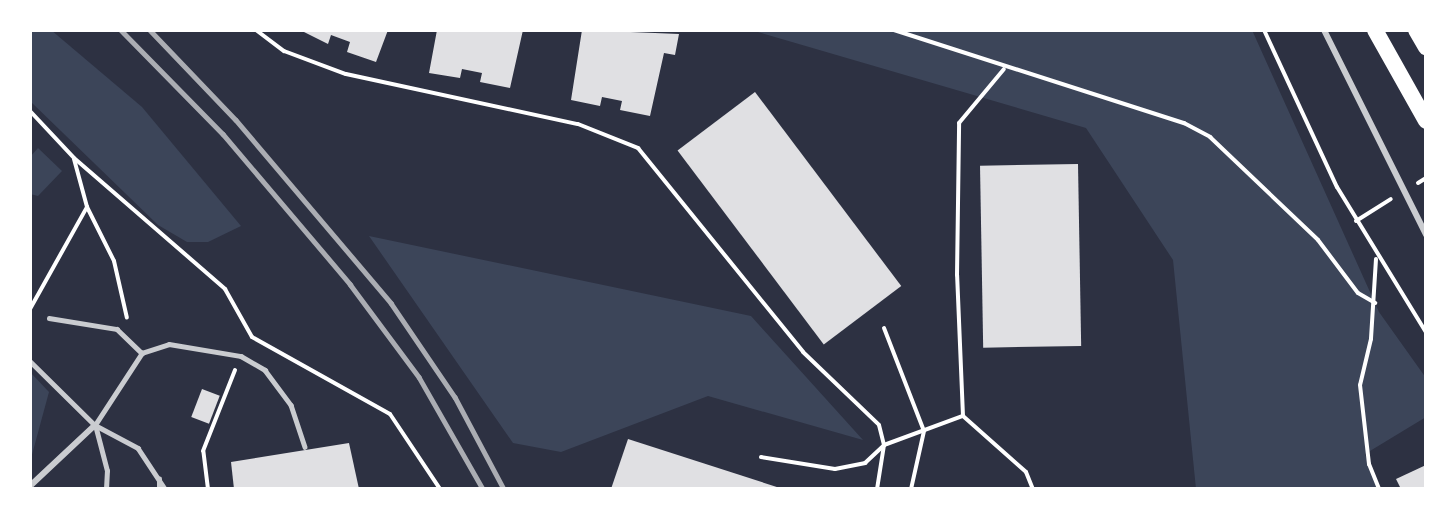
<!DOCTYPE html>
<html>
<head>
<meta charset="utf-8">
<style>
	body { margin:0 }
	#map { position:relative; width:1456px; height:519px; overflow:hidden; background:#2d3142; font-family:Helvetica,sans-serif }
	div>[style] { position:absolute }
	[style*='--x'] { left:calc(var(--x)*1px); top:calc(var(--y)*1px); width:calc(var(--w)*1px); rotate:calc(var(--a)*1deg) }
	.green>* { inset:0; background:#3c4559 }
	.building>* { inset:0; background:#e0e0e3; transform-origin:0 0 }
	.path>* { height:4px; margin:-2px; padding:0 2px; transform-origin:2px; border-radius:2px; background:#fff }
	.service>* { height:4.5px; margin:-2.25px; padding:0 2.25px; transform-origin:2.25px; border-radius:2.25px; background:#caccd0 }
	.minor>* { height:6px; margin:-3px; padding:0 3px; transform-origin:3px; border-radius:3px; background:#caccd0 }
	.trunk>* { height:16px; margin:-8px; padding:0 8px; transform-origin:8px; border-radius:8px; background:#fff }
	.rail>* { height:4.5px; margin:-2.25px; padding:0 2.25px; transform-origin:2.25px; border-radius:2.25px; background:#abadb3 }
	span { translate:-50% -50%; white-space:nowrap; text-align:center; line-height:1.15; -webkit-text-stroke:4.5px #fff; paint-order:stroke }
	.frame { position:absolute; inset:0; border:32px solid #fff; pointer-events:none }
</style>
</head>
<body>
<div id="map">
	<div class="green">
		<i style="clip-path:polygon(30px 30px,51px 30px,142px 107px,241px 226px,208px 242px,187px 242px,158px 225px,30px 101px)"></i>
		<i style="clip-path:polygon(751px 30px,1252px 30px,1379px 312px,1426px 378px,1426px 417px,1365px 454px,1378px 489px,1196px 489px,1173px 260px,1086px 128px)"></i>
		<i style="clip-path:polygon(38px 148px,62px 171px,38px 196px,30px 194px,30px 157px)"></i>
		<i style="clip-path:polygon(369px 236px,751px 316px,863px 440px,708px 396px,561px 452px,513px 443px)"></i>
		<i style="clip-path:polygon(30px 372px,49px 392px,30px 462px)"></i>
	</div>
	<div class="building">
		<i style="clip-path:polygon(300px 30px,388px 30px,376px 62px,347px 52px,350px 42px,331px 35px,328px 44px)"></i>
		<i style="clip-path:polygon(437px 30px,523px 30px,510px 88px,480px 82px,482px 73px,462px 69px,460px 78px,429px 73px)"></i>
		<i style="clip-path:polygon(582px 30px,679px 34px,675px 55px,664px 53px,650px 116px,620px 110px,622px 101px,602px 97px,600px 106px,571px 100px)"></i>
		<i style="left:755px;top:92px;width:243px;height:97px;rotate:53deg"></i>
		<i style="left:1078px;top:164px;width:182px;height:98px;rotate:89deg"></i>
		<i style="left:202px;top:389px;width:19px;height:30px;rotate:21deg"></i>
		<i style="clip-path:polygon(628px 439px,783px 489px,611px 489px)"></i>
		<i style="clip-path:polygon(349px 443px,359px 489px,234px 489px,231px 462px)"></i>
		<i style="clip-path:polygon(1426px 465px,1426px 489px,1401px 489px,1396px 479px)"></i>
	</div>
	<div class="path">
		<i style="--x:256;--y:30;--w:35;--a:37"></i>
		<i style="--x:284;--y:51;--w:66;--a:20.4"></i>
		<i style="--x:346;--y:74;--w:237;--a:12.2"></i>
		<i style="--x:578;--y:124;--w:65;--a:21.8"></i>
		<i style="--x:638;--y:148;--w:262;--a:51"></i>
		<i style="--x:803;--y:352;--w:105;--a:43.8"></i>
		<i style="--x:879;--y:425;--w:21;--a:76"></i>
		<i style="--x:884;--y:445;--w:45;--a:99"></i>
		<i style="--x:894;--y:30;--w:305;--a:17.8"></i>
		<i style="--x:1184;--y:123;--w:30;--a:28"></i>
		<i style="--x:1210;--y:137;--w:149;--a:43.6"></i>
		<i style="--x:1318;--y:240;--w:66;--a:53"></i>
		<i style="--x:1358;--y:293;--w:20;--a:30"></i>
		<i style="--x:1264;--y:30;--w:173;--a:65.1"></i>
		<i style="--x:1337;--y:187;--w:170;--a:58.5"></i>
		<i style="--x:30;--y:111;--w:64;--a:46.9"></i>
		<i style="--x:74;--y:158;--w:200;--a:40.9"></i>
		<i style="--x:225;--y:289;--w:55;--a:60.6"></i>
		<i style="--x:252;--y:337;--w:158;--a:29.2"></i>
		<i style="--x:390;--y:414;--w:90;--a:56.3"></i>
		<i style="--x:74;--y:159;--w:50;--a:74.8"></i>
		<i style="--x:1418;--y:183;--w:9;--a:-32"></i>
		<i style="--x:1356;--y:221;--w:41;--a:-32.2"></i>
		<i style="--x:1376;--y:259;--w:80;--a:93.6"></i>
		<i style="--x:1371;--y:339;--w:47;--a:103.4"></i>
		<i style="--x:1360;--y:385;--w:80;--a:83.5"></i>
		<i style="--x:1369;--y:464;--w:27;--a:68"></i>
		<i style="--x:30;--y:309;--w:117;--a:-60.8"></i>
		<i style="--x:87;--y:207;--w:60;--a:63.4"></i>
		<i style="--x:114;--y:261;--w:58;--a:77.2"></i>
		<i style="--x:884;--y:328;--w:110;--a:68.8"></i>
		<i style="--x:924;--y:431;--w:59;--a:102.6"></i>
		<i style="--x:963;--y:416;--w:141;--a:-92.4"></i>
		<i style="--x:957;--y:275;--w:152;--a:-89.2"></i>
		<i style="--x:959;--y:123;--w:70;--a:-50.2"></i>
		<i style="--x:761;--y:457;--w:75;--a:9.2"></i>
		<i style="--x:835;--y:469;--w:31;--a:-11"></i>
		<i style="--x:865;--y:463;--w:26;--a:-43"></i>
		<i style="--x:884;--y:445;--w:84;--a:-20.2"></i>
		<i style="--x:963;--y:416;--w:84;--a:41.6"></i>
		<i style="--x:1026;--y:472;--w:18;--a:68"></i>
		<i style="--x:208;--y:489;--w:38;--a:-97"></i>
		<i style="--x:203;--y:451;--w:87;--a:-68.4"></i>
	</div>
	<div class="service">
		<i style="--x:49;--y:318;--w:69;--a:9.2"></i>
		<i style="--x:117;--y:329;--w:35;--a:44"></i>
		<i style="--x:142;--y:353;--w:28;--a:-18"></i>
		<i style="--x:169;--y:344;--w:73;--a:9.5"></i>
		<i style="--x:241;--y:356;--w:28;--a:30"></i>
		<i style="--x:265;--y:370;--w:44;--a:53.4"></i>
		<i style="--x:291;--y:405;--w:44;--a:71.6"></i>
		<i style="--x:30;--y:361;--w:91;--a:44.6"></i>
		<i style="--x:95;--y:425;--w:49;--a:28.1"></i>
		<i style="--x:138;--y:448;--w:49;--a:56.6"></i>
		<i style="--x:106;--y:489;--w:18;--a:-87"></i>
		<i style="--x:107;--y:471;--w:48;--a:-104.6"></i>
		<i style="--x:95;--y:425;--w:86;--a:-56.9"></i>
		<i style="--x:159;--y:489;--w:10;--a:-90"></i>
	</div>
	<div class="minor">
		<i style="--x:1324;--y:30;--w:229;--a:63.5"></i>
		<i style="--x:30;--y:486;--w:89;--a:-43.2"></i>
	</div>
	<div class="trunk">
		<i style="--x:1375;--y:30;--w:104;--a:60.7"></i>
		<i style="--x:1416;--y:30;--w:20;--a:60"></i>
	</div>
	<div class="rail">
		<i style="--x:121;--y:30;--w:146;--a:45.6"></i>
		<i style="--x:223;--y:134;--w:197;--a:49.7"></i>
		<i style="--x:350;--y:284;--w:116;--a:53.4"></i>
		<i style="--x:419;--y:377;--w:129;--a:60.3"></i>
		<i style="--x:150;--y:30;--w:124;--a:46.3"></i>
		<i style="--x:236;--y:120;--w:240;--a:49.7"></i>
		<i style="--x:391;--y:303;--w:114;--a:55.8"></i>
		<i style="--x:455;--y:397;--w:104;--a:62"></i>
	</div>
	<div class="frame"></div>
</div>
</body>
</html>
